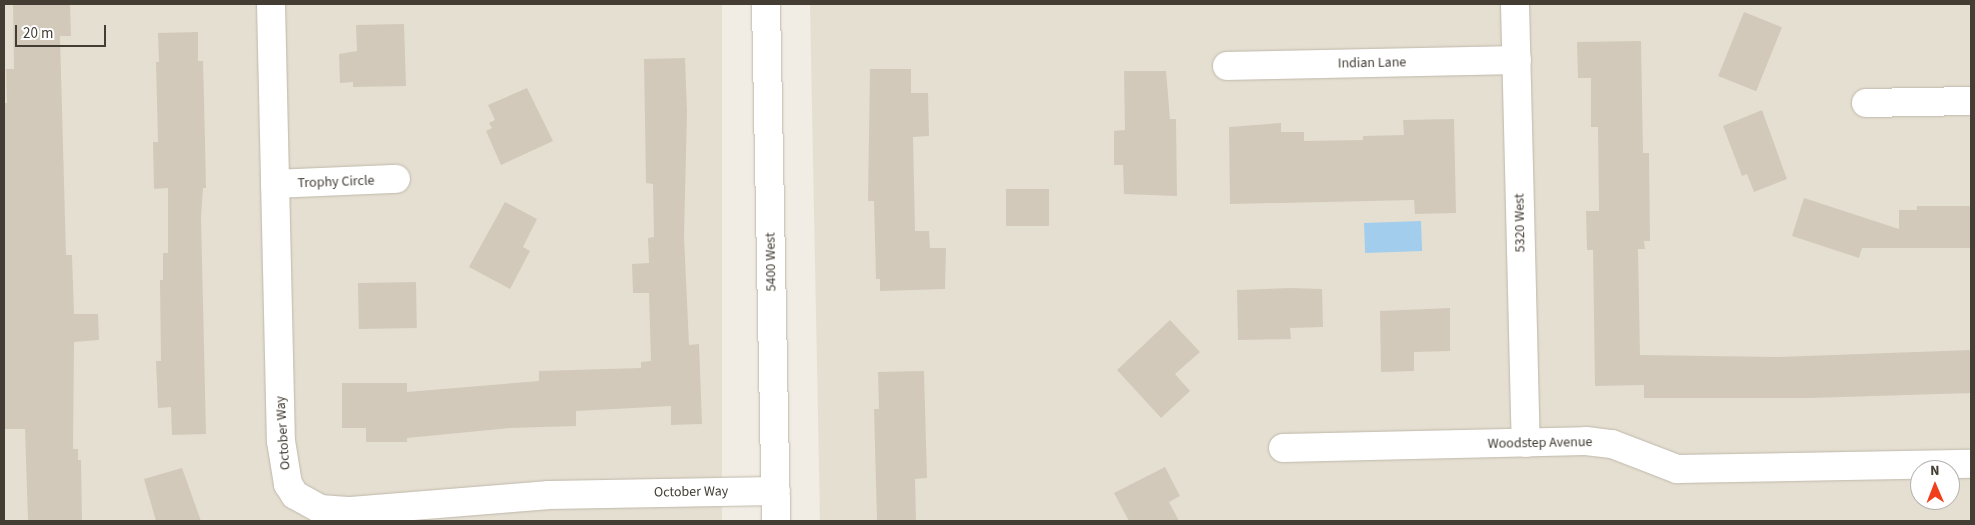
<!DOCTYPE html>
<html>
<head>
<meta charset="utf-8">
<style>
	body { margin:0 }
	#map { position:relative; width:1975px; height:525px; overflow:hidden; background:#f1ede4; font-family:"Source Sans 3",sans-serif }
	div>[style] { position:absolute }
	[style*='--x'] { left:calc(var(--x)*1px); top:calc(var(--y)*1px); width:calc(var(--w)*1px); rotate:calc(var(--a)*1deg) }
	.residential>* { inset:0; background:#e5dfd2; transform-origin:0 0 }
	.water>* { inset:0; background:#a2cdec; transform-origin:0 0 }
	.building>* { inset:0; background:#d2c9ba; transform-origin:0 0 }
	.roads { filter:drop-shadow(0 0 1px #bfb8aa) drop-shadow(0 0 1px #bfb8aa) }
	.minor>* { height:28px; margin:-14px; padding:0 14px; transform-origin:14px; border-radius:14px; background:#fff }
	.tertiary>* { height:28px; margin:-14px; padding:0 14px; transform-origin:14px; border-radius:14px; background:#fff }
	span { translate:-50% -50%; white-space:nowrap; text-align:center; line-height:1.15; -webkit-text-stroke:5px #fff; paint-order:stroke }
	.street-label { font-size:14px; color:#433d34 }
	.frame { position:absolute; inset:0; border:5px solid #433d34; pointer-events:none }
	.north { position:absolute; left:1910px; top:460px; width:50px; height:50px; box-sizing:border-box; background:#fff; border:1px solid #b4b1ae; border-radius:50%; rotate:359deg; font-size:14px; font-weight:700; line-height:20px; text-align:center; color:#433d34 }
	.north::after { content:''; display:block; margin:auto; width:18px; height:22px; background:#f03f1d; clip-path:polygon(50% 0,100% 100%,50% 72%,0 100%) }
	.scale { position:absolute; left:15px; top:25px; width:91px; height:22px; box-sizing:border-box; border:2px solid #433d34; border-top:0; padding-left:6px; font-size:15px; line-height:18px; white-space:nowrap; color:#433d34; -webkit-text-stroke:4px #fff; paint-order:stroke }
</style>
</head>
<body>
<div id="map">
	<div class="residential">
		<i style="left:4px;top:4px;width:718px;height:517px"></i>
		<i style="clip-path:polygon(evenodd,810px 4px,1971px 4px,1971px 521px,820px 521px,810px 4px,1920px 470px,1950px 470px,1950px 500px,1920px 500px,1920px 470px)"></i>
	</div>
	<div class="water">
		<i style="left:1421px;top:221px;width:30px;height:57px;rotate:88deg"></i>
	</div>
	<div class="building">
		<i style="clip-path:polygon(13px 4px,70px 4px,71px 36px,60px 36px,66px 255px,72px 255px,74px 314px,98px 314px,99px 340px,74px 342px,73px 449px,78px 449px,78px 460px,81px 460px,82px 521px,28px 521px,25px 429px,4px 429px,4px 103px,7px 103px,6px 69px,14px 69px)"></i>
		<i style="left:1744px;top:12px;width:41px;height:69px;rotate:22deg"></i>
		<i style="clip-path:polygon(404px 24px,406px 86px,353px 87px,353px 82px,340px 83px,339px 54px,357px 51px,356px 25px)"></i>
		<i style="clip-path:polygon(198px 32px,198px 61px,203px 61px,205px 141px,206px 188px,203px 188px,201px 217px,206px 434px,172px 435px,171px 407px,158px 408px,156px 361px,161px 361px,160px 280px,163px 280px,163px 253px,168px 253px,168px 188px,154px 189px,153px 142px,158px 142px,156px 62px,159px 62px,158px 33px)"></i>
		<i style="clip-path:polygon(1641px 41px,1643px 153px,1649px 153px,1650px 241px,1644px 241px,1645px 249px,1638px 249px,1640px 355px,1777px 357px,1971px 350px,1971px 393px,1810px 398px,1644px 398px,1644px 385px,1595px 386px,1593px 250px,1587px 250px,1586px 211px,1599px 211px,1598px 127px,1591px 127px,1591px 78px,1578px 78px,1577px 42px)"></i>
		<i style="clip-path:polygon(685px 58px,687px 112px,684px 236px,689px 345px,699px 344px,702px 424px,671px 425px,671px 406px,576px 411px,576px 426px,510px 428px,407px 438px,407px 442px,366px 442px,366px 428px,342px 428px,342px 383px,407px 383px,407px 392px,539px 381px,539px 371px,641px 368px,641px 362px,651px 361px,649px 293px,633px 293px,632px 264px,649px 263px,648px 238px,654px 237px,653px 184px,646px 183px,644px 59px)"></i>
		<i style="clip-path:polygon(870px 69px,911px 69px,911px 93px,928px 93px,929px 136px,913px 137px,915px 231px,929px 231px,930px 248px,946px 248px,945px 289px,880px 291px,880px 279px,876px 279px,874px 201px,868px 201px)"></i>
		<i style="clip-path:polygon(1124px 71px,1166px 71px,1170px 119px,1176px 119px,1177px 196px,1124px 194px,1123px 165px,1114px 165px,1114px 131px,1125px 130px)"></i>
		<i style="clip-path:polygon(527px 88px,553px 141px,501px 165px,486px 131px,492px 128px,489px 123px,495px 120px,488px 105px)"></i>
		<i style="clip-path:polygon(1762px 110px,1787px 179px,1754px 192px,1747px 174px,1742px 176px,1723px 126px)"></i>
		<i style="clip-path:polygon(1454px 119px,1456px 213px,1415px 214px,1414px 200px,1230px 204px,1229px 127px,1281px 123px,1281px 132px,1304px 132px,1304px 141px,1363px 140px,1363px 136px,1404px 135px,1403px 120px)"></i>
		<i style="left:1006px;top:189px;width:43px;height:37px"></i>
		<i style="clip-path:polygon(1804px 198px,1899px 229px,1899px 210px,1917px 210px,1917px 206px,1971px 206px,1971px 248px,1862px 248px,1859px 258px,1792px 236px)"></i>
		<i style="clip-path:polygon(505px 202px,537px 219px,523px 247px,530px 251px,510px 289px,469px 267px)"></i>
		<i style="left:416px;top:282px;width:46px;height:58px;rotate:89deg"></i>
		<i style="clip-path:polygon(1290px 288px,1322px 289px,1323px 327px,1290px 328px,1291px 339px,1238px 340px,1237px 290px)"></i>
		<i style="clip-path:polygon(1450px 308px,1450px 351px,1414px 352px,1414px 371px,1381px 372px,1380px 311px)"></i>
		<i style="clip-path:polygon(1170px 320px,1200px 352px,1175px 374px,1190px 391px,1161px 418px,1117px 370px)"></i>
		<i style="clip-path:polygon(924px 371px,927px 478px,915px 479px,916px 521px,877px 521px,874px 409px,879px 409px,878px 372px)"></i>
		<i style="clip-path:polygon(1165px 467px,1180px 496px,1169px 502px,1179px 521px,1129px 521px,1114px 493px)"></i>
		<i style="clip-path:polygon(182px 468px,201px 521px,156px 521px,144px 479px)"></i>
	</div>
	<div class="roads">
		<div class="minor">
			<i style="--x:271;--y:4;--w:437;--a:88.7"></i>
			<i style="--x:281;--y:441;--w:44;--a:80.8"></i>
			<i style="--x:288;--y:484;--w:13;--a:58"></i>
			<i style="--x:295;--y:495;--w:29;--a:29"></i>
			<i style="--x:320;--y:509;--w:31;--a:4"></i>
			<i style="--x:351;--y:511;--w:199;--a:-4.6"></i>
			<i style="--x:549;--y:495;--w:227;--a:-1"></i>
			<i style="--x:1515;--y:4;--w:439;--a:88.6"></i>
			<i style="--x:1227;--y:66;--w:290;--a:-1.2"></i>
			<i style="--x:1866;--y:103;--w:105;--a:-1.1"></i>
			<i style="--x:275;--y:184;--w:121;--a:-2.4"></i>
			<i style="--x:1283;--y:448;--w:303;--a:-1.3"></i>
			<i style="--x:1586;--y:441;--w:26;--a:7"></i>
			<i style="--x:1612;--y:444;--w:70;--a:21"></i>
			<i style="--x:1677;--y:469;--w:294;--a:-1"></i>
		</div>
		<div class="tertiary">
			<i style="--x:766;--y:4;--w:517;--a:88.89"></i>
		</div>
	</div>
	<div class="street-label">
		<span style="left:1372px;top:63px;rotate:-1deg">Indian Lane</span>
		<span style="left:336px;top:182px;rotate:-2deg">Trophy Circle</span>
		<span style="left:1520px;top:223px;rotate:-91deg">5320 West</span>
		<span style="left:771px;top:262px;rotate:-91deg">5400 West</span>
		<span style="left:283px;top:433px;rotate:-94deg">October Way</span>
		<span style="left:1540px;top:443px;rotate:-1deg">Woodstep Avenue</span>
		<span style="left:691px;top:492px;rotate:-1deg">October Way</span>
	</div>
	<div class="frame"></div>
	<div class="north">N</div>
	<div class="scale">20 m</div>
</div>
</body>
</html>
